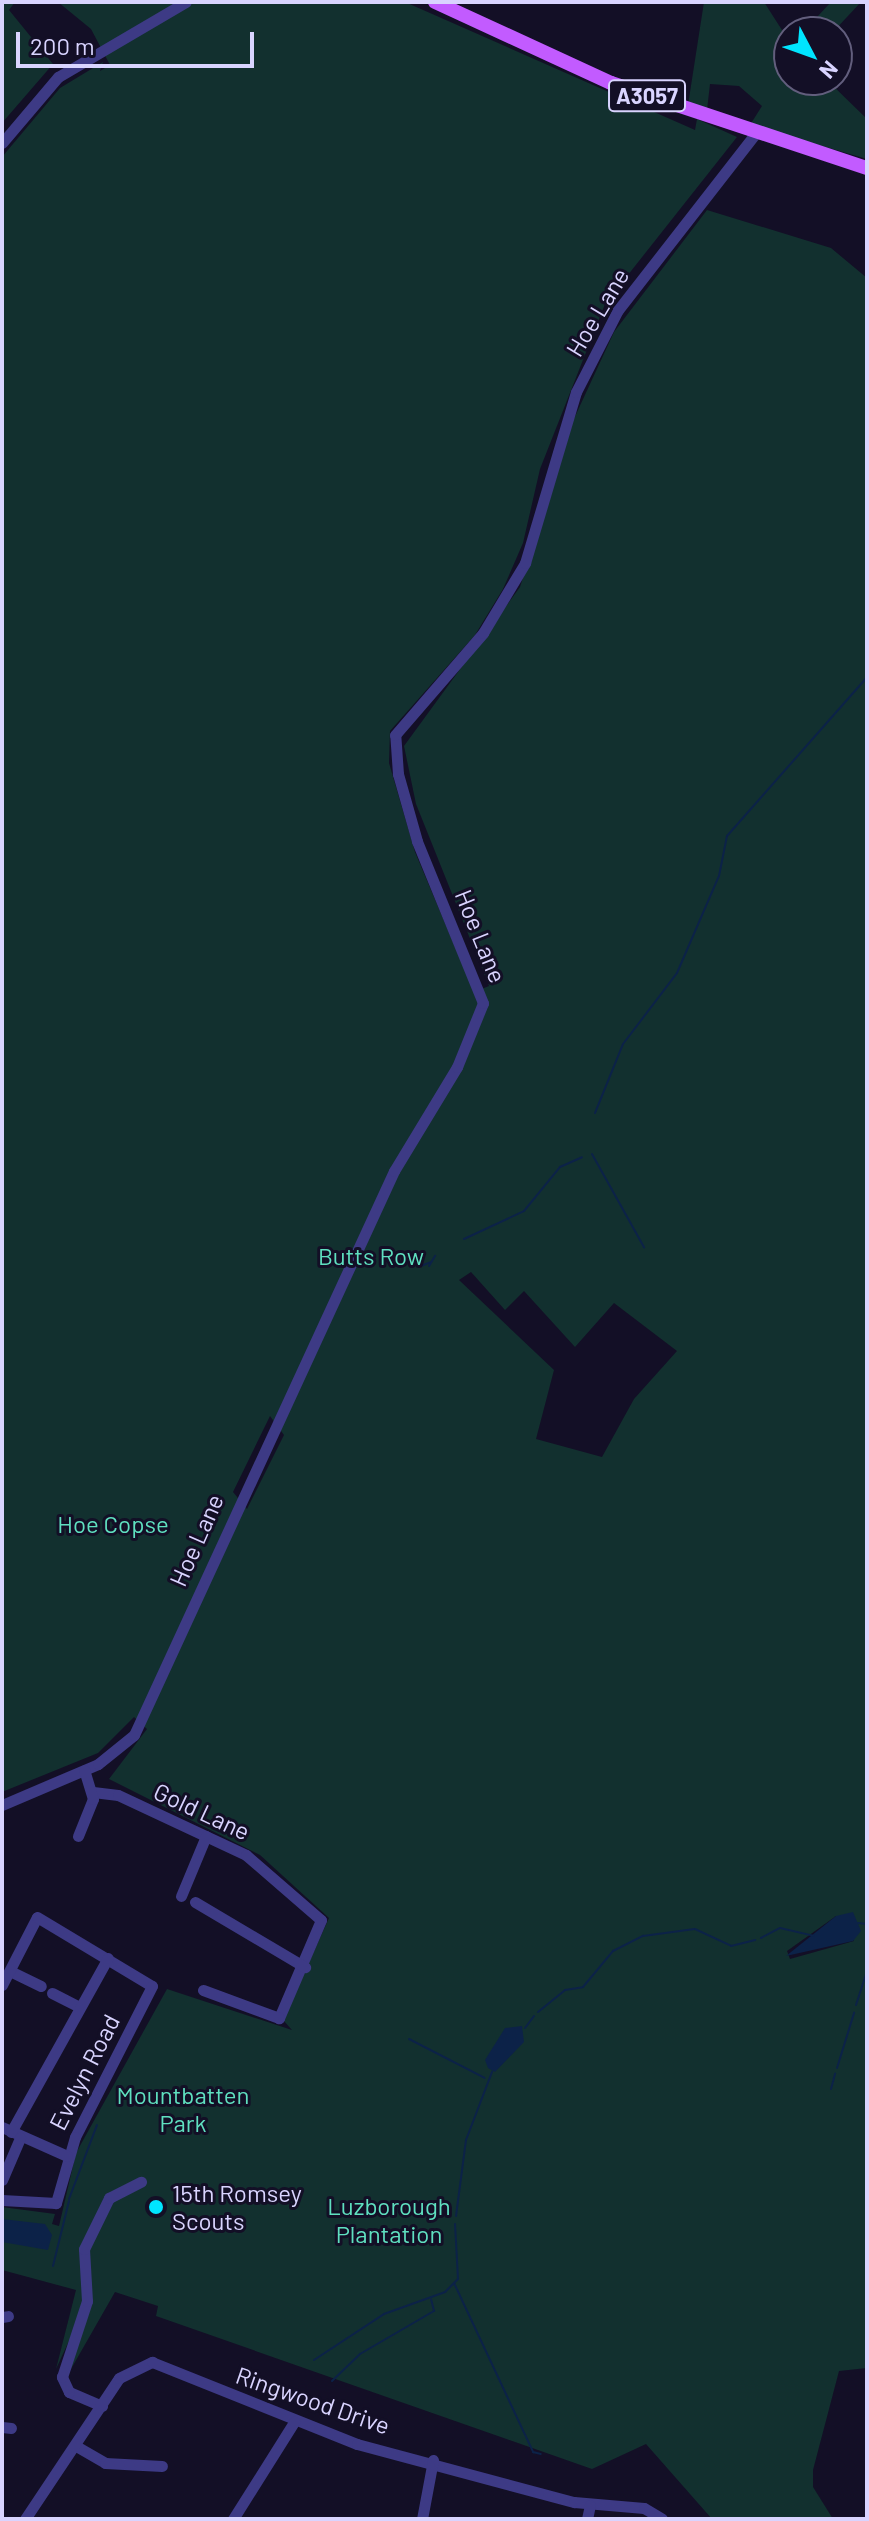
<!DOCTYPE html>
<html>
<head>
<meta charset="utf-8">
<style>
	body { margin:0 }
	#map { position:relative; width:869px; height:2521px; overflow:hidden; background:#130f26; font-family:Barlow,sans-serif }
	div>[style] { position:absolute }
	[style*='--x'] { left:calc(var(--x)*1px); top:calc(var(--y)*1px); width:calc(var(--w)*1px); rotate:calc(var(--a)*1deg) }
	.green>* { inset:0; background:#12302f }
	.water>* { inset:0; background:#0c2248 }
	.stream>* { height:2px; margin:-1px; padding:0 1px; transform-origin:1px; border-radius:1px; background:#0c2248 }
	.minor>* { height:11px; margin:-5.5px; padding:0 5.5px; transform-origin:5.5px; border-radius:5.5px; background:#3d3a85 }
	.major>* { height:14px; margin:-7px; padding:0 7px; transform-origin:7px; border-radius:7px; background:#c25bff }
	.dots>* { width:22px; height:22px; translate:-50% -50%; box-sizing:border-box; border:4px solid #130f26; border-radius:50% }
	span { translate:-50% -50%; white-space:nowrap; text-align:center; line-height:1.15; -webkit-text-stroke:6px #130f26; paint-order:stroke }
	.shield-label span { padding:2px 6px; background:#130f26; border:2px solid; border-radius:6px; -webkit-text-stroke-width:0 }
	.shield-label { font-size:22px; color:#d9d4ff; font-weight:700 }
	.street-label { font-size:24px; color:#d9d4ff }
	.park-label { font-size:24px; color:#5fe0c0 }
	.poi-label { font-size:24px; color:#d9d4ff }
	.left { translate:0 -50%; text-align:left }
	.frame { position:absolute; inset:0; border:4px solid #d9d4ff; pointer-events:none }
	.north { position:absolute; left:773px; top:16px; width:80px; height:80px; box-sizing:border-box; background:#130f26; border:2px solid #625e7d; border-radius:50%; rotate:131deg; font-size:22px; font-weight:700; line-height:32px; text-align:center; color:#d9d4ff }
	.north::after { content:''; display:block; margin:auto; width:28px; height:36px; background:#00e5ff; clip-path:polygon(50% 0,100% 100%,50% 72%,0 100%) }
	.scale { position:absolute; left:16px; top:32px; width:238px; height:36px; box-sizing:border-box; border:4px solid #d9d4ff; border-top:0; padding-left:10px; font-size:24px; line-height:28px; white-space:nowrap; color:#d9d4ff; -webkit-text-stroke:6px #130f26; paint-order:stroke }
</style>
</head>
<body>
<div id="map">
	<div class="green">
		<i style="clip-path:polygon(2px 2px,15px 2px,9px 10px,53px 64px,2px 123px)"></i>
		<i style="clip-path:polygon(evenodd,58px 2px,405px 2px,695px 130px,697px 119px,737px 137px,605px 304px,540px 469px,523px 543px,503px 589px,475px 635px,390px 731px,389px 763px,415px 852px,474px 992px,489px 986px,416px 804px,404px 746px,520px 587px,572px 423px,614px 332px,707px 210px,831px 248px,867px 278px,867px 2368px,839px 2371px,813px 2470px,813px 2487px,833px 2519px,712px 2519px,646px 2444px,592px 2469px,156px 2316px,158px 2306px,115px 2292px,67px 2376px,91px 2293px,56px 2369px,76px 2290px,2px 2270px,2px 2207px,55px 2214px,52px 2224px,59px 2226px,76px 2153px,167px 1989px,292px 2030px,283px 2020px,329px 1918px,260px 1855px,109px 1779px,147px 1729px,134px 1717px,98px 1753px,2px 1792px,2px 157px,60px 88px,103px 62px,100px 71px,110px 65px,91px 29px,58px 2px,471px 1272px,505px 1310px,524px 1291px,575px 1347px,614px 1303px,677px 1351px,634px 1399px,602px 1457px,536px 1439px,554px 1370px,459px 1280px,471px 1272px,58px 2px,270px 1416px,284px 1435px,247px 1509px,233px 1492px,270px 1416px,58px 2px,836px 1916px,854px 1941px,790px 1959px,787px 1951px,836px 1916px)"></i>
		<i style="clip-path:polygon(704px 2px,764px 2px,789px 41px,789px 80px,827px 80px,867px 119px,867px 159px,750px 125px,762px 106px,739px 86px,710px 84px,707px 110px,688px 105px)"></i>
		<i style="clip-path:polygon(831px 2px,861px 2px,833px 32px,803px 32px)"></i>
	</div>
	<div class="water">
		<i style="clip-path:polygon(853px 1912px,861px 1931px,853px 1941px,786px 1956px,836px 1916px)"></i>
		<i style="clip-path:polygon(522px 2026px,524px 2042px,495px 2072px,488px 2068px,485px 2060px,505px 2028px)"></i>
		<i style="clip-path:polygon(2px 2219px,45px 2224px,52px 2235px,48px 2250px,2px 2242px)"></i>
	</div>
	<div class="stream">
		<i style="--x:595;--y:1113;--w:74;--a:-67.9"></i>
		<i style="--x:623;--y:1044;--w:89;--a:-52.7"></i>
		<i style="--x:677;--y:973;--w:106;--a:-66.6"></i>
		<i style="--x:719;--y:876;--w:41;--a:-78.7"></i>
		<i style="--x:727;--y:836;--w:212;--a:-48.6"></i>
		<i style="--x:592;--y:1154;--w:107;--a:60.8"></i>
		<i style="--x:464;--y:1239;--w:66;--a:-25"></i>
		<i style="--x:524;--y:1211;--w:57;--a:-50.7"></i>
		<i style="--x:560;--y:1167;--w:24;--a:-24"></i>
		<i style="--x:421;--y:1266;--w:11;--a:-22"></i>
		<i style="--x:429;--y:1266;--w:12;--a:-59"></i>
		<i style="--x:858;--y:1923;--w:9;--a:6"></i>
		<i style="--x:761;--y:1938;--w:21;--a:-28"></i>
		<i style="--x:780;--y:1928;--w:35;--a:13"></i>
		<i style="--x:856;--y:2005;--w:35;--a:-72"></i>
		<i style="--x:538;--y:2012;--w:35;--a:-39"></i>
		<i style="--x:565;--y:1990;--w:18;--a:-9"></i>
		<i style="--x:583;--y:1987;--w:47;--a:-50.2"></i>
		<i style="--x:613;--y:1951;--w:34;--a:-27"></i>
		<i style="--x:643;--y:1936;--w:52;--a:-7.7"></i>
		<i style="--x:695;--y:1929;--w:40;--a:25"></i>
		<i style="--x:731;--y:1946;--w:25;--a:-14"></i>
		<i style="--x:525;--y:2028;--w:15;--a:-53"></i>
		<i style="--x:409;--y:2039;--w:85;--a:27.2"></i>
		<i style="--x:837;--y:2068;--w:58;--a:-72.8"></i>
		<i style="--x:831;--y:2089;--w:16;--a:-75"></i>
		<i style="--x:69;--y:2199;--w:79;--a:-69.3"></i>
		<i style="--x:456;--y:2216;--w:77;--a:-82.5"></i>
		<i style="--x:466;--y:2140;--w:73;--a:-69.1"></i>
		<i style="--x:53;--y:2266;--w:67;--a:-76.2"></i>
		<i style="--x:454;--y:2283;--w:187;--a:64.9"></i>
		<i style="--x:533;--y:2452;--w:8;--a:14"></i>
		<i style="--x:314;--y:2360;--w:84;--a:-33.3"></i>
		<i style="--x:384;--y:2314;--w:65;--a:-19.8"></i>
		<i style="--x:445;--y:2292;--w:18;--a:-45"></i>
		<i style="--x:458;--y:2279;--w:55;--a:-93.1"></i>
		<i style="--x:332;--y:2381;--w:39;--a:-44"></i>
		<i style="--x:360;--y:2354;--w:86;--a:-30.2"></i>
		<i style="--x:434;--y:2311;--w:12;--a:-104"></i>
	</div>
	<div class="minor">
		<i style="--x:2;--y:143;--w:87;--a:-49.7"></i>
		<i style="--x:58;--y:77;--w:148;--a:-30.4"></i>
		<i style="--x:93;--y:1792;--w:25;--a:7"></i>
		<i style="--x:118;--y:1795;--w:141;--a:25.1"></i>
		<i style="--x:246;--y:1855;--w:99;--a:40.9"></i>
		<i style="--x:321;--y:1920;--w:107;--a:113.2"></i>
		<i style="--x:279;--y:2018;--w:81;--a:-159.8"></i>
		<i style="--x:2;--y:1805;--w:104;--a:-23.1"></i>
		<i style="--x:98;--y:1764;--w:46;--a:-38.9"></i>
		<i style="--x:134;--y:1735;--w:621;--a:-65.25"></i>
		<i style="--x:394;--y:1171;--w:122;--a:-58.8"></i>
		<i style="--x:457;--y:1067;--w:69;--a:-67.9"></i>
		<i style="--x:483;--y:1003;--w:175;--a:-112.2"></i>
		<i style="--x:417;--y:841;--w:70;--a:-105.8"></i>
		<i style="--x:398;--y:774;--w:39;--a:-94"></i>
		<i style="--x:395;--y:735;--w:135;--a:-49.2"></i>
		<i style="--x:483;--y:633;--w:82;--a:-59"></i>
		<i style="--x:525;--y:563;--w:178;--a:-73.4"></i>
		<i style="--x:576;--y:392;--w:92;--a:-62.9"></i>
		<i style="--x:618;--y:310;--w:222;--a:-52.1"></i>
		<i style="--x:78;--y:1836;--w:40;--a:-68"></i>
		<i style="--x:93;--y:1799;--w:30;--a:-107"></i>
		<i style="--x:181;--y:1896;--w:65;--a:-67.4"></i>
		<i style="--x:195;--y:1902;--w:128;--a:30.6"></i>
		<i style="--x:12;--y:1972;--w:32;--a:26"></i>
		<i style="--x:2;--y:1985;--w:76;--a:-62.8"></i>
		<i style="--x:37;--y:1917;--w:134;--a:31"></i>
		<i style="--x:152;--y:1986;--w:169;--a:117"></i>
		<i style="--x:75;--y:2137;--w:69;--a:106.1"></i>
		<i style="--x:56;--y:2203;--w:54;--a:-176.8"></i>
		<i style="--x:52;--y:1993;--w:30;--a:27"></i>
		<i style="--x:2;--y:2127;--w:71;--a:24"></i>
		<i style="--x:11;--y:2132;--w:199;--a:-60.9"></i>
		<i style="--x:2;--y:2180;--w:46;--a:-66.8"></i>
		<i style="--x:2;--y:2317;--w:6;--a:-9"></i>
		<i style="--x:102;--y:2406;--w:36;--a:-157"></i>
		<i style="--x:69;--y:2392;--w:17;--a:-115"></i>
		<i style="--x:62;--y:2377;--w:80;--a:-71.8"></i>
		<i style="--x:87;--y:2301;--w:52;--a:-93.3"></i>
		<i style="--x:84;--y:2249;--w:57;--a:-63.9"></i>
		<i style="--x:109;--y:2198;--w:36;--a:-27"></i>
		<i style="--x:2;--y:2427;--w:9;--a:6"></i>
		<i style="--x:76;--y:2446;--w:34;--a:30"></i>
		<i style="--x:105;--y:2463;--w:57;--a:3"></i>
		<i style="--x:25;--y:2519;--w:169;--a:-56.3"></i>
		<i style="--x:119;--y:2378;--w:37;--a:-26"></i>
		<i style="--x:152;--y:2362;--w:221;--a:21.8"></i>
		<i style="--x:357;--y:2444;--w:225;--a:15"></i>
		<i style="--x:574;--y:2502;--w:70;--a:4.9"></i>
		<i style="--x:644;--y:2508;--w:21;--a:31"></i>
		<i style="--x:233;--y:2519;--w:115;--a:-57.8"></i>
		<i style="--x:422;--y:2519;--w:60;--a:-79.4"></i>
		<i style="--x:587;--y:2519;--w:14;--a:-78"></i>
	</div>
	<div class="major">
		<i style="--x:435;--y:2;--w:194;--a:24.7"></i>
		<i style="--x:611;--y:83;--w:270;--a:18.4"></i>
	</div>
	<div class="dots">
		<i style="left:156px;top:2207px;background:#00e5ff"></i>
	</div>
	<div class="shield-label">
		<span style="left:647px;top:96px">A3057</span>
	</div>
	<div class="street-label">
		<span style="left:597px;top:312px;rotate:-59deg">Hoe Lane</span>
		<span style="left:481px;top:936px;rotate:68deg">Hoe Lane</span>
		<span style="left:196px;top:1540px;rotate:-66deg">Hoe Lane</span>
		<span style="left:202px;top:1811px;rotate:25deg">Gold Lane</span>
		<span style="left:84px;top:2072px;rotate:-63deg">Evelyn Road</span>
		<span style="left:313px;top:2400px;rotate:19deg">Ringwood Drive</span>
	</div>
	<div class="park-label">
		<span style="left:371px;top:1256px">Butts Row</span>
		<span style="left:113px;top:1524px">Hoe Copse</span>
		<span style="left:183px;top:2109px">Mountbatten<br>Park</span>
		<span style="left:389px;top:2220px">Luzborough<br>Plantation</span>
	</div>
	<div class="poi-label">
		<span class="left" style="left:172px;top:2207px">15th Romsey<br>Scouts</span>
	</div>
	<div class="frame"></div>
	<div class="north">N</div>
	<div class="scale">200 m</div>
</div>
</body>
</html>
